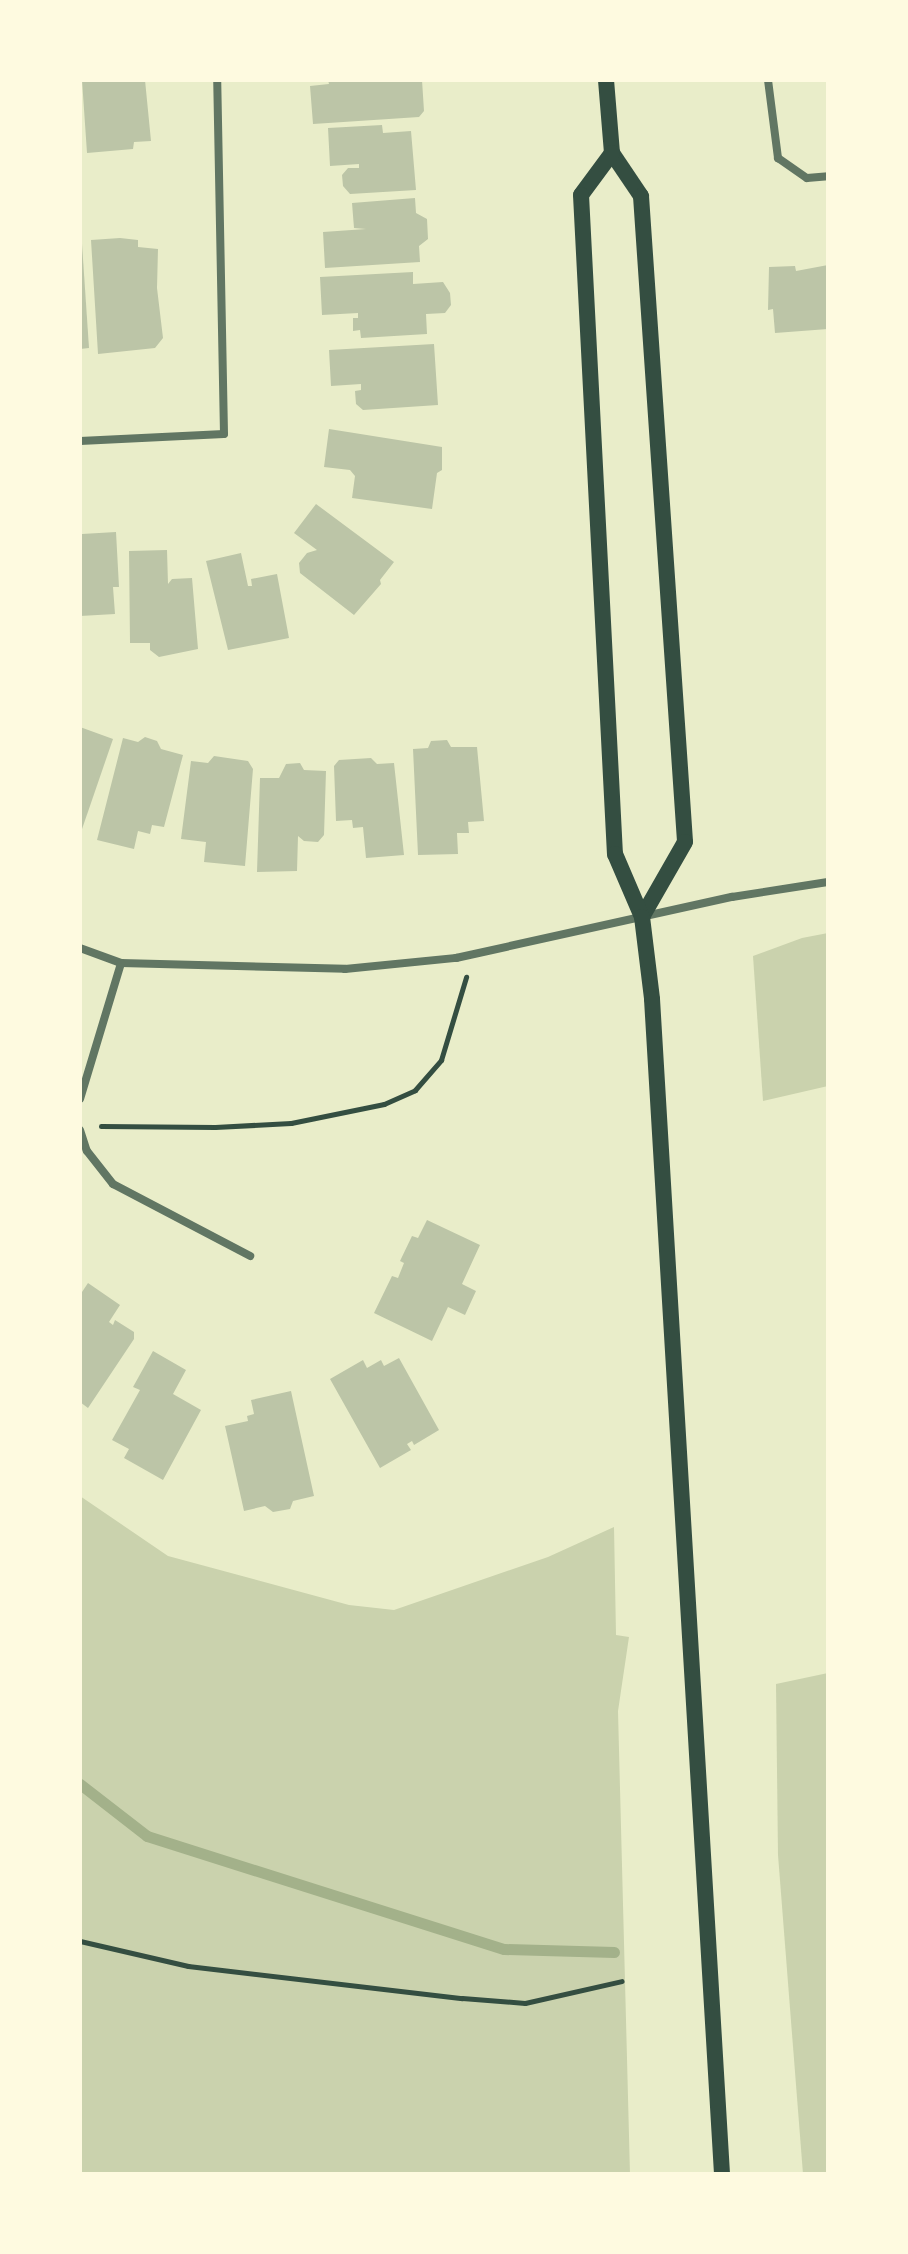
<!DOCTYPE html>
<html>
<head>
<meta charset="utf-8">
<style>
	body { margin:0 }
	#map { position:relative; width:908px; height:2254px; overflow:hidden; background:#e9edc9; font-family:Georgia,serif }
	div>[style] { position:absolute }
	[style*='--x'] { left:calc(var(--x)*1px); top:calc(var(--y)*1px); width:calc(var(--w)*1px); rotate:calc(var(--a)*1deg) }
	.green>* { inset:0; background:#cad2ad }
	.stream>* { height:11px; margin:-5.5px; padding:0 5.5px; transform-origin:5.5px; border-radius:5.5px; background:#a3b18a }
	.building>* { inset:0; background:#bcc5a7 }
	.path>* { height:5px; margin:-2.5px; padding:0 2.5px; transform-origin:2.5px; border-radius:2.5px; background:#344e41 }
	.minor>* { height:8px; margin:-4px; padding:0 4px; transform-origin:4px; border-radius:4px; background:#617663 }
	.secondary>* { height:16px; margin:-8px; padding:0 8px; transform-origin:8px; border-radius:8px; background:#344e41 }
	span { translate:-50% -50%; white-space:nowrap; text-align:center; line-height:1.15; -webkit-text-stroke:7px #fefae0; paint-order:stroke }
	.frame { position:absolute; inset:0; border:82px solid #fefae0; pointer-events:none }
</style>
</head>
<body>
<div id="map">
	<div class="green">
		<i style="clip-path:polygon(828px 933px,828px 1086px,763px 1101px,753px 956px,802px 938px)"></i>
		<i style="clip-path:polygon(80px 1496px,168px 1556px,349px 1605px,394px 1610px,548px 1557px,614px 1527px,616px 1635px,629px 1637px,618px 1711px,630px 2174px,80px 2174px)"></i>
		<i style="clip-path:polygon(828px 1673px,828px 2174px,803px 2174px,778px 1855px,776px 1684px)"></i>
	</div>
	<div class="stream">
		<i style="--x:80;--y:1784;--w:85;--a:37.8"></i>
		<i style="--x:147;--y:1836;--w:374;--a:17.6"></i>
		<i style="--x:504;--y:1949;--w:110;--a:1.6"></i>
	</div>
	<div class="building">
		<i style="clip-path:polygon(82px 80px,145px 80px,151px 141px,134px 142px,133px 149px,87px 153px)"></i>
		<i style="clip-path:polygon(328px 80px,422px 80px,424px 111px,419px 117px,313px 124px,310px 86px,329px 84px)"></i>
		<i style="clip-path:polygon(382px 125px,383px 133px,411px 131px,416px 190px,350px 194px,343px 186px,342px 175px,348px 168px,359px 168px,359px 164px,330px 166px,328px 128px)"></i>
		<i style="clip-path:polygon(415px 198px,416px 213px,427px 219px,428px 239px,419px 246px,420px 262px,325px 268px,323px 232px,366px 229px,354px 228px,352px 203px)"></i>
		<i style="clip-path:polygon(120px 238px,138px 240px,138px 247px,158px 249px,157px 288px,163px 338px,155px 348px,98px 354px,91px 240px)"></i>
		<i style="clip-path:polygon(82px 244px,89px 348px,80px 349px,80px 245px)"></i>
		<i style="clip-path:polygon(828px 265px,828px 329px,775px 333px,773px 309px,768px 310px,769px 267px,795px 266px,796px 271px)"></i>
		<i style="clip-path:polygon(413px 272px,413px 284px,443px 282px,450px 293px,451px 305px,445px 313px,426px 314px,427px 334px,361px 338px,360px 330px,353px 331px,353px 318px,358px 318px,358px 313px,322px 315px,320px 277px)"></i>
		<i style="clip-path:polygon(434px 344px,438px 405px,363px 410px,356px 404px,355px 391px,361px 390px,361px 384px,331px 386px,329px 350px)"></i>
		<i style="clip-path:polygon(329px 429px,442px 447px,442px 470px,437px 473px,432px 509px,352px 498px,355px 476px,350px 470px,324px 467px)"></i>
		<i style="clip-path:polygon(316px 504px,394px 562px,380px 580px,381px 584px,354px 615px,300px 573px,299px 563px,307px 553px,317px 550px,294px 533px)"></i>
		<i style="clip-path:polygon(116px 532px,119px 587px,113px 587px,115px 614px,80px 616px,82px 534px)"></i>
		<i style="clip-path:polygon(167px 550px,168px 584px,172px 579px,192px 578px,198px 649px,159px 657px,150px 650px,150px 643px,130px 643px,129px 551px)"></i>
		<i style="clip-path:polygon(241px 553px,248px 586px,252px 586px,251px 579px,277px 574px,289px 638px,228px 650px,206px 561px)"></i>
		<i style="clip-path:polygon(80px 727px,113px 739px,81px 832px,80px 832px)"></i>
		<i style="clip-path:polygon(145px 737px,157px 741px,161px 749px,183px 755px,164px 827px,152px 825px,150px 834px,138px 831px,134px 849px,97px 840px,123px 738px,138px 742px)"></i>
		<i style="clip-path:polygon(447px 740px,451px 747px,477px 747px,484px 821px,468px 822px,469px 833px,457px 833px,458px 854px,418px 855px,413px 749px,428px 748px,431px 741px)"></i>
		<i style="clip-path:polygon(214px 756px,248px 761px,253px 769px,245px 866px,204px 862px,206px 842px,181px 839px,191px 761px,208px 763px)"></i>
		<i style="clip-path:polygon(371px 758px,377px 764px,394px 763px,404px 855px,366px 858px,363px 827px,353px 828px,352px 820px,336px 821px,334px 766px,339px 760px)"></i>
		<i style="clip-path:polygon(300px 763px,304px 770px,326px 771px,324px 835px,318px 842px,304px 841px,298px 836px,297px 871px,257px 872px,260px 778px,279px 778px,286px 764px)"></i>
		<i style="clip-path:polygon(427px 1220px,480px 1245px,462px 1284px,476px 1291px,465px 1315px,448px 1307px,432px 1341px,374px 1313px,392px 1276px,398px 1278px,404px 1263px,400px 1261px,412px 1236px,418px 1238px)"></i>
		<i style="clip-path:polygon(88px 1283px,120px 1305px,109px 1322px,113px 1325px,115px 1320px,134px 1332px,134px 1339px,88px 1408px,80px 1402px,80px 1295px)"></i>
		<i style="clip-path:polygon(153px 1351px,186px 1370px,173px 1394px,201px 1410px,163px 1480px,124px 1458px,129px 1449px,112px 1440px,140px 1390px,133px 1387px)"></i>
		<i style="clip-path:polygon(399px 1358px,439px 1430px,414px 1445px,412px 1441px,407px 1444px,411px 1450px,380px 1468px,330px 1379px,363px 1360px,367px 1368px,381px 1360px,384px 1366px)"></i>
		<i style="clip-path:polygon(291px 1391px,314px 1496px,293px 1501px,290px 1509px,273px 1512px,265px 1506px,244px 1511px,225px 1426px,248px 1421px,247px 1416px,254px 1414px,251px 1400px)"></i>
	</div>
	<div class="path">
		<i style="--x:101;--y:1126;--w:114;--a:0.5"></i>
		<i style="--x:215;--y:1127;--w:76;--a:-3"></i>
		<i style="--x:291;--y:1123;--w:95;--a:-11.5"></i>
		<i style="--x:384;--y:1104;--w:34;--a:-24"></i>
		<i style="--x:415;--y:1090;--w:40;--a:-49"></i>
		<i style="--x:441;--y:1060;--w:87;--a:-73.2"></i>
		<i style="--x:80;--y:1941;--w:111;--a:13"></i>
		<i style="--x:188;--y:1966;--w:276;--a:6.7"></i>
		<i style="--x:462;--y:1998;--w:63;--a:4.5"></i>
		<i style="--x:525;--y:2003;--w:99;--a:-12.8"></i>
	</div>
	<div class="minor">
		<i style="--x:768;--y:80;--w:79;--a:82.7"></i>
		<i style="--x:778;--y:158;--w:35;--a:35"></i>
		<i style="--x:807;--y:178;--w:21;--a:-5"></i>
		<i style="--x:80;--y:441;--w:144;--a:-2.8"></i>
		<i style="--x:224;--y:434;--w:354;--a:-91.1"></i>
		<i style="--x:80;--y:948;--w:44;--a:20.1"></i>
		<i style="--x:121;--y:963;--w:224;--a:1.5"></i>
		<i style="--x:345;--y:969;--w:112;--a:-5.7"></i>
		<i style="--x:456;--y:958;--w:283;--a:-12.5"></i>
		<i style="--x:732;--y:897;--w:97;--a:-8.9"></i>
		<i style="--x:80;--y:1099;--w:142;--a:-73.2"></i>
		<i style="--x:80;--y:1130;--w:22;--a:72"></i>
		<i style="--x:87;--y:1151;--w:42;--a:51.8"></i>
		<i style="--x:113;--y:1184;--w:155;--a:27.7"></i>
	</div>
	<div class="secondary">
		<i style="--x:606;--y:80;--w:73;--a:85.3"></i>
		<i style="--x:612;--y:153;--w:52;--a:56"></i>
		<i style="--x:641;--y:196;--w:647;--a:86.1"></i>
		<i style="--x:685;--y:842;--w:86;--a:119.8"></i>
		<i style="--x:612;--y:153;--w:52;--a:126.4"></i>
		<i style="--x:581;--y:195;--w:660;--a:87.05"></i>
		<i style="--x:615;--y:854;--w:69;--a:66.8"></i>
		<i style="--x:642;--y:917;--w:83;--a:83"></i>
		<i style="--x:652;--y:999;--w:1177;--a:86.59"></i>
	</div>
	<div class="frame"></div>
</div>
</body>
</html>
